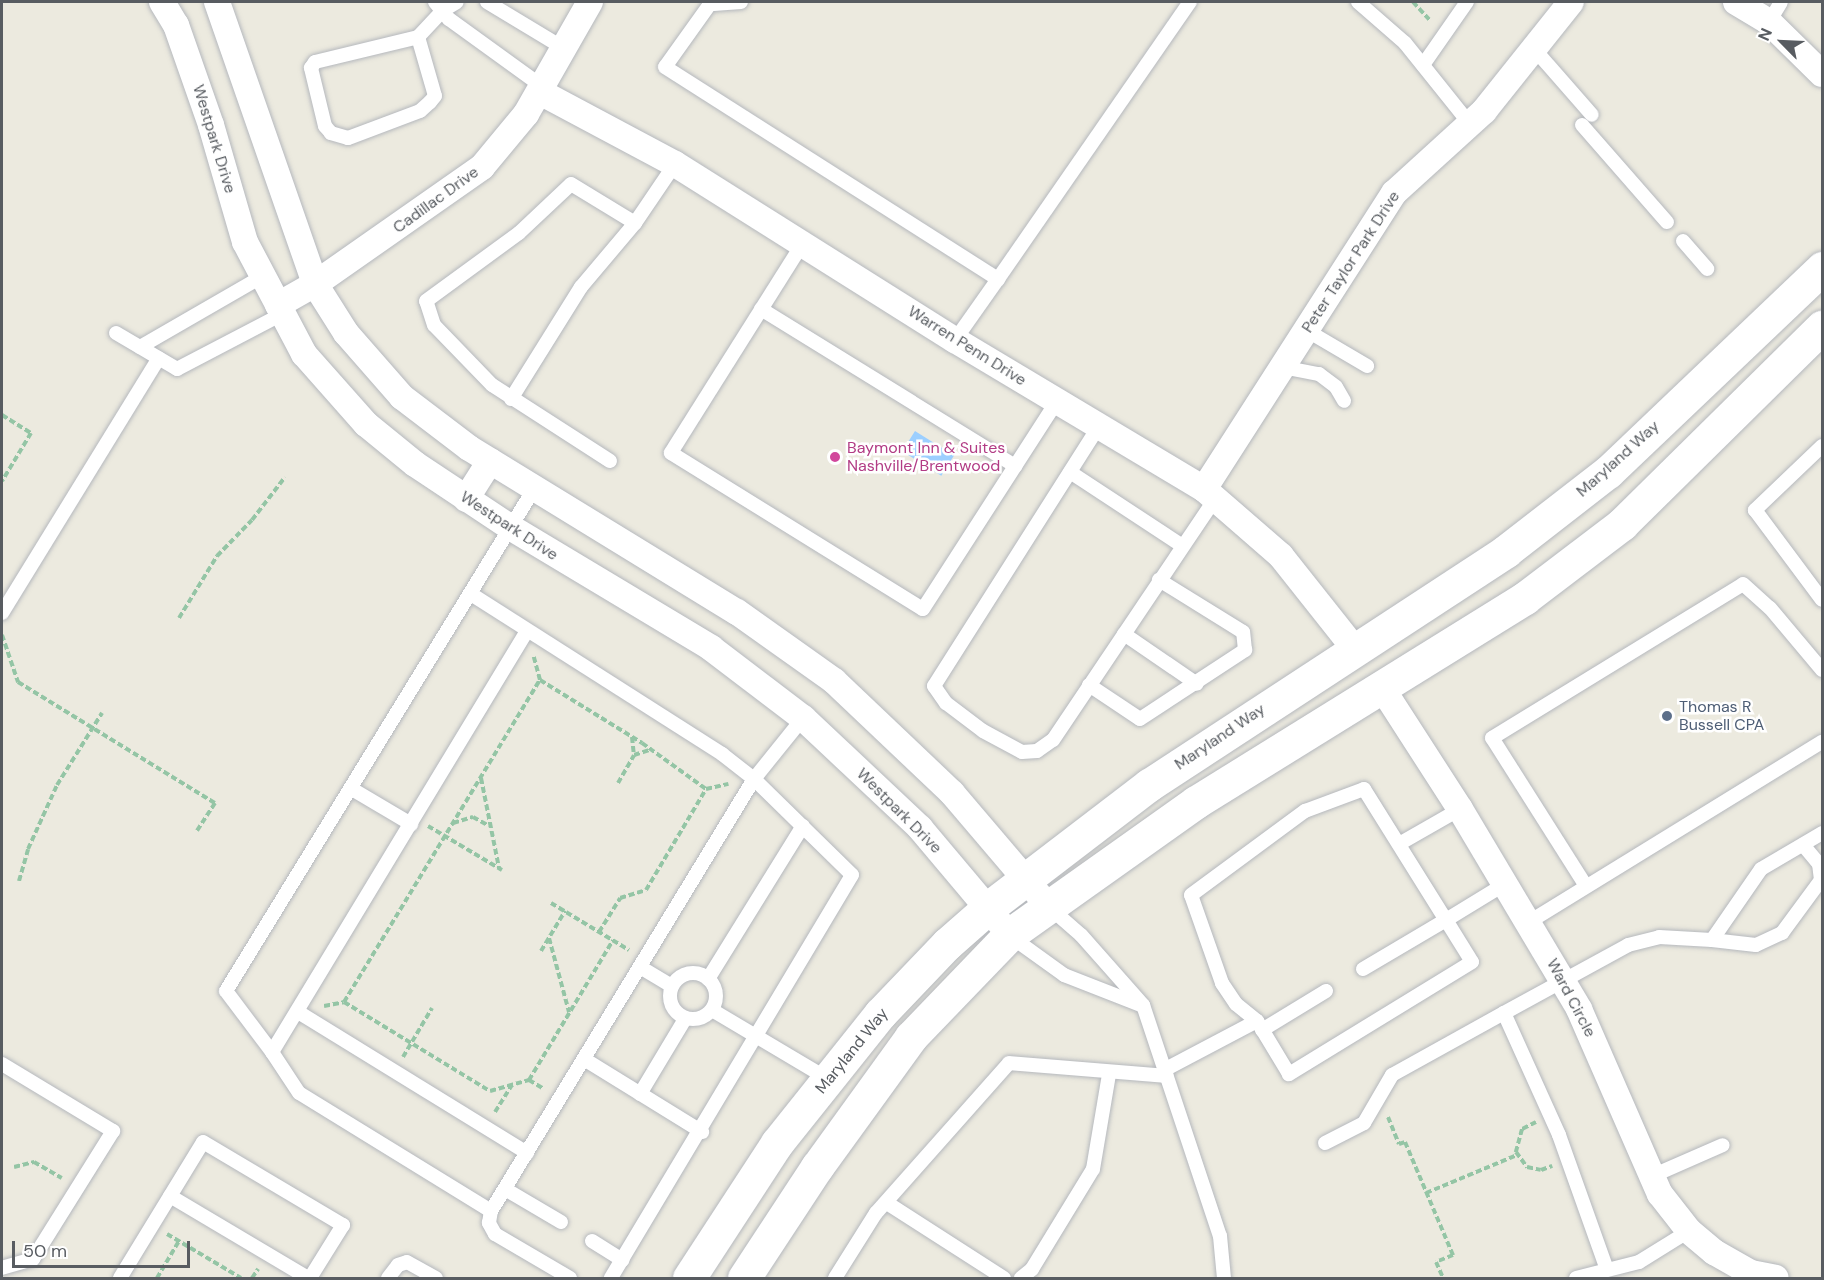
<!DOCTYPE html>
<html>
<head>
<meta charset="utf-8">
<style>
	body { margin:0 }
	#map { position:relative; width:1824px; height:1280px; overflow:hidden; background:#eceadf; font-family:"DM Sans",sans-serif }
	div>[style] { position:absolute }
	[style*='--x'] { left:calc(var(--x)*1px); top:calc(var(--y)*1px); width:calc(var(--w)*1px); rotate:calc(var(--a)*1deg) }
	.water>* { inset:0; background:#9ccfff; transform-origin:0 0 }
	.path>* { height:4px; margin-top:-2px; transform-origin:0; background:repeating-linear-gradient(90deg,#94c5a5 0 6px,transparent 0 9px) }
	.roads { filter:drop-shadow(0 0 2px #b5b8bd) drop-shadow(0 0 2px #b5b8bd) }
	.lane>* { height:14px; margin:-7px; padding:0 7px; transform-origin:7px; border-radius:7px; background:#fff }
	.lane>.ring { margin:-7px; padding:0; box-sizing:content-box; background:none; border:14px solid #fff; border-radius:50% }
	.street>* { height:26px; margin:-13px; padding:0 13px; transform-origin:13px; border-radius:13px; background:#fff }
	.secondary>* { height:33px; margin:-16.5px; padding:0 16.5px; transform-origin:16.5px; border-radius:16.5px; background:#fff }
	.dots>* { width:16px; height:16px; translate:-50% -50%; box-sizing:border-box; border:3px solid #fff; border-radius:50% }
	span { translate:-50% -50%; white-space:nowrap; text-align:center; line-height:1.15; -webkit-text-stroke:5px #fff; paint-order:stroke }
	.street-label { font-size:16px; color:#585c61 }
	.hotel-label { font-size:16px; color:#b23c85 }
	.left { translate:0 -50%; text-align:left }
	.service-label { font-size:16px; color:#4e5e75 }
	.frame { position:absolute; inset:0; border:3px solid #585c61; pointer-events:none }
	.north { position:absolute; left:1752px; top:12px; width:60px; height:60px; -webkit-text-stroke:4px #fff; paint-order:stroke; rotate:294deg; font-size:16px; font-weight:700; line-height:24px; text-align:center; color:#585c61 }
	.north::after { content:''; display:block; margin:auto; width:21px; height:27px; background:#585c61; clip-path:polygon(50% 0,100% 100%,50% 72%,0 100%) }
	.scale { position:absolute; left:12px; top:1241px; width:178px; height:27px; box-sizing:border-box; border:3px solid #585c61; border-top:0; padding-left:8px; font-size:18px; line-height:21px; white-space:nowrap; color:#585c61; -webkit-text-stroke:4px #fff; paint-order:stroke }
</style>
</head>
<body>
<div id="map">
	<div class="water">
		<i style="left:915px;top:431px;width:46px;height:24px;rotate:32deg"></i>
	</div>
	<div class="path">
		<i style="--x:1413;--y:2;--w:26;--a:47"></i>
		<i style="--x:2;--y:415;--w:34;--a:32"></i>
		<i style="--x:31;--y:433;--w:56;--a:121.1"></i>
		<i style="--x:179;--y:618;--w:73;--a:-58.5"></i>
		<i style="--x:217;--y:556;--w:50;--a:-45.8"></i>
		<i style="--x:252;--y:520;--w:54;--a:-52.5"></i>
		<i style="--x:2;--y:635;--w:50;--a:71.2"></i>
		<i style="--x:18;--y:682;--w:231;--a:31.6"></i>
		<i style="--x:215;--y:803;--w:33;--a:123"></i>
		<i style="--x:540;--y:680;--w:120;--a:31.7"></i>
		<i style="--x:642;--y:743;--w:79;--a:35.7"></i>
		<i style="--x:706;--y:789;--w:23;--a:-13"></i>
		<i style="--x:632;--y:737;--w:18;--a:84"></i>
		<i style="--x:634;--y:755;--w:19;--a:-18"></i>
		<i style="--x:481;--y:778;--w:92;--a:78.7"></i>
		<i style="--x:618;--y:783;--w:32;--a:-60"></i>
		<i style="--x:453;--y:823;--w:21;--a:-17"></i>
		<i style="--x:473;--y:817;--w:18;--a:29"></i>
		<i style="--x:428;--y:826;--w:86;--a:30.7"></i>
		<i style="--x:19;--y:881;--w:33;--a:-74"></i>
		<i style="--x:28;--y:849;--w:70;--a:-65.6"></i>
		<i style="--x:57;--y:785;--w:85;--a:-58"></i>
		<i style="--x:551;--y:903;--w:91;--a:31.1"></i>
		<i style="--x:599;--y:932;--w:40;--a:-58"></i>
		<i style="--x:620;--y:898;--w:27;--a:-17"></i>
		<i style="--x:646;--y:890;--w:117;--a:-59.3"></i>
		<i style="--x:549;--y:938;--w:77;--a:74.9"></i>
		<i style="--x:541;--y:951;--w:47;--a:-59"></i>
		<i style="--x:344;--y:1002;--w:377;--a:-58.7"></i>
		<i style="--x:540;--y:680;--w:24;--a:-105"></i>
		<i style="--x:324;--y:1006;--w:20;--a:-11"></i>
		<i style="--x:344;--y:1002;--w:171;--a:31.4"></i>
		<i style="--x:490;--y:1091;--w:41;--a:-15.8"></i>
		<i style="--x:529;--y:1080;--w:163;--a:-59"></i>
		<i style="--x:403;--y:1057;--w:57;--a:-59.4"></i>
		<i style="--x:529;--y:1080;--w:17;--a:31"></i>
		<i style="--x:495;--y:1112;--w:32;--a:-58"></i>
		<i style="--x:1388;--y:1117;--w:29;--a:68"></i>
		<i style="--x:1399;--y:1144;--w:6;--a:-18"></i>
		<i style="--x:1405;--y:1142;--w:123;--a:67"></i>
		<i style="--x:1453;--y:1255;--w:18;--a:158"></i>
		<i style="--x:1436;--y:1262;--w:17;--a:66"></i>
		<i style="--x:1536;--y:1122;--w:16;--a:153"></i>
		<i style="--x:1522;--y:1129;--w:24;--a:105"></i>
		<i style="--x:1516;--y:1152;--w:19;--a:54"></i>
		<i style="--x:1527;--y:1167;--w:14;--a:12"></i>
		<i style="--x:1541;--y:1170;--w:12;--a:-20"></i>
		<i style="--x:14;--y:1167;--w:21;--a:-14"></i>
		<i style="--x:34;--y:1162;--w:32;--a:30"></i>
		<i style="--x:1426;--y:1193;--w:99;--a:-22.7"></i>
		<i style="--x:167;--y:1234;--w:86;--a:30.7"></i>
		<i style="--x:157;--y:1278;--w:43;--a:-59.3"></i>
		<i style="--x:252;--y:1278;--w:11;--a:-56"></i>
	</div>
	<div class="roads">
		<div class="lane">
			<i style="--x:435;--y:2;--w:22;--a:51"></i>
			<i style="--x:449;--y:19;--w:116;--a:35.9"></i>
			<i style="--x:487;--y:2;--w:91;--a:31.1"></i>
			<i style="--x:741;--y:2;--w:31;--a:176"></i>
			<i style="--x:710;--y:4;--w:77;--a:125.5"></i>
			<i style="--x:665;--y:67;--w:395;--a:32.5"></i>
			<i style="--x:998;--y:279;--w:75;--a:125.2"></i>
			<i style="--x:1358;--y:2;--w:62;--a:41.1"></i>
			<i style="--x:1405;--y:43;--w:104;--a:51.3"></i>
			<i style="--x:1769;--y:22;--w:23;--a:-59"></i>
			<i style="--x:418;--y:37;--w:61;--a:73.9"></i>
			<i style="--x:435;--y:96;--w:8;--a:130"></i>
			<i style="--x:430;--y:102;--w:13;--a:138"></i>
			<i style="--x:420;--y:111;--w:77;--a:159.4"></i>
			<i style="--x:348;--y:138;--w:18;--a:-164"></i>
			<i style="--x:331;--y:133;--w:9;--a:-131"></i>
			<i style="--x:325;--y:126;--w:60;--a:-103.6"></i>
			<i style="--x:311;--y:68;--w:7;--a:-56"></i>
			<i style="--x:315;--y:62;--w:106;--a:-13.6"></i>
			<i style="--x:418;--y:37;--w:35;--a:-47"></i>
			<i style="--x:442;--y:11;--w:17;--a:-31"></i>
			<i style="--x:1535;--y:50;--w:86;--a:48.8"></i>
			<i style="--x:1423;--y:65;--w:77;--a:-55.1"></i>
			<i style="--x:1582;--y:125;--w:129;--a:48.8"></i>
			<i style="--x:1683;--y:241;--w:37;--a:49"></i>
			<i style="--x:803;--y:243;--w:248;--a:122.2"></i>
			<i style="--x:671;--y:453;--w:296;--a:31.8"></i>
			<i style="--x:923;--y:609;--w:247;--a:-57.2"></i>
			<i style="--x:998;--y:279;--w:337;--a:-55.3"></i>
			<i style="--x:761;--y:309;--w:299;--a:31.7"></i>
			<i style="--x:1306;--y:330;--w:71;--a:30.5"></i>
			<i style="--x:116;--y:333;--w:71;--a:30.5"></i>
			<i style="--x:177;--y:369;--w:119;--a:-27.6"></i>
			<i style="--x:140;--y:347;--w:142;--a:-30"></i>
			<i style="--x:1282;--y:367;--w:38;--a:11"></i>
			<i style="--x:1319;--y:374;--w:21;--a:37"></i>
			<i style="--x:1336;--y:387;--w:16;--a:60"></i>
			<i style="--x:511;--y:399;--w:132;--a:-58"></i>
			<i style="--x:581;--y:287;--w:84;--a:-49.8"></i>
			<i style="--x:1099;--y:426;--w:308;--a:122.4"></i>
			<i style="--x:934;--y:686;--w:21;--a:55"></i>
			<i style="--x:946;--y:703;--w:46;--a:37.1"></i>
			<i style="--x:983;--y:731;--w:44;--a:28.3"></i>
			<i style="--x:1022;--y:752;--w:15;--a:-4"></i>
			<i style="--x:1037;--y:751;--w:19;--a:-35"></i>
			<i style="--x:1053;--y:740;--w:293;--a:-56.1"></i>
			<i style="--x:1822;--y:446;--w:93;--a:136.3"></i>
			<i style="--x:1755;--y:510;--w:112;--a:53.3"></i>
			<i style="--x:610;--y:461;--w:140;--a:-147.2"></i>
			<i style="--x:492;--y:385;--w:83;--a:-134"></i>
			<i style="--x:434;--y:325;--w:25;--a:-108"></i>
			<i style="--x:426;--y:301;--w:115;--a:-36.2"></i>
			<i style="--x:519;--y:233;--w:71;--a:-43.3"></i>
			<i style="--x:571;--y:184;--w:75;--a:31.4"></i>
			<i style="--x:635;--y:223;--w:71;--a:-55.9"></i>
			<i style="--x:1070;--y:472;--w:133;--a:33.3"></i>
			<i style="--x:471;--y:594;--w:298;--a:32.5"></i>
			<i style="--x:722;--y:754;--w:41;--a:38"></i>
			<i style="--x:754;--y:779;--w:137;--a:44.4"></i>
			<i style="--x:852;--y:875;--w:470;--a:120.9"></i>
			<i style="--x:2;--y:613;--w:299;--a:-58.4"></i>
			<i style="--x:1124;--y:634;--w:88;--a:34.4"></i>
			<i style="--x:1089;--y:685;--w:61;--a:33.7"></i>
			<i style="--x:1140;--y:719;--w:126;--a:-33.3"></i>
			<i style="--x:1245;--y:650;--w:18;--a:-96"></i>
			<i style="--x:1243;--y:632;--w:99;--a:-148.2"></i>
			<i style="--x:352;--y:789;--w:69;--a:30.7"></i>
			<i style="--x:1399;--y:844;--w:70;--a:-29.8"></i>
			<i style="--x:1586;--y:886;--w:175;--a:-122.4"></i>
			<i style="--x:1492;--y:738;--w:294;--a:-31.5"></i>
			<i style="--x:1743;--y:584;--w:36;--a:42"></i>
			<i style="--x:1770;--y:608;--w:81;--a:50"></i>
			<i style="--x:1050;--y:908;--w:41;--a:41.1"></i>
			<i style="--x:1081;--y:935;--w:94;--a:48.5"></i>
			<i style="--x:1143;--y:1005;--w:243;--a:71.6"></i>
			<i style="--x:1220;--y:1236;--w:42;--a:84.6"></i>
			<i style="--x:1529;--y:922;--w:344;--a:-31.6"></i>
			<i style="--x:1010;--y:936;--w:67;--a:35.8"></i>
			<i style="--x:1064;--y:975;--w:83;--a:21.3"></i>
			<i style="--x:1712;--y:940;--w:44;--a:6.5"></i>
			<i style="--x:1756;--y:945;--w:29;--a:-25"></i>
			<i style="--x:1782;--y:933;--w:66;--a:-53.7"></i>
			<i style="--x:1821;--y:880;--w:16;--a:-97"></i>
			<i style="--x:1819;--y:864;--w:25;--a:-130"></i>
			<i style="--x:640;--y:967;--w:37;--a:31"></i>
			<i style="--x:1363;--y:969;--w:96;--a:-30.6"></i>
			<i style="--x:1446;--y:920;--w:49;--a:58.2"></i>
			<i style="--x:1472;--y:962;--w:215;--a:148.5"></i>
			<i style="--x:1289;--y:1074;--w:62;--a:-121.1"></i>
			<i style="--x:1257;--y:1021;--w:27;--a:-141"></i>
			<i style="--x:1236;--y:1004;--w:25;--a:-124"></i>
			<i style="--x:1222;--y:983;--w:93;--a:-109.4"></i>
			<i style="--x:1191;--y:895;--w:142;--a:-36.4"></i>
			<i style="--x:1305;--y:811;--w:63;--a:-20.4"></i>
			<i style="--x:1364;--y:789;--w:155;--a:58"></i>
			<i style="--x:1446;--y:920;--w:69;--a:-31.4"></i>
			<i class="ring" style="left:670px;top:973px;width:32px;height:32px"></i>
			<i style="--x:708;--y:979;--w:180;--a:-58.2"></i>
			<i style="--x:712;--y:1010;--w:135;--a:30.7"></i>
			<i style="--x:298;--y:1012;--w:269;--a:31.6"></i>
			<i style="--x:1504;--y:1013;--w:141;--a:-28.7"></i>
			<i style="--x:1628;--y:945;--w:32;--a:-14"></i>
			<i style="--x:1659;--y:937;--w:53;--a:3.2"></i>
			<i style="--x:1712;--y:940;--w:86;--a:-55.4"></i>
			<i style="--x:1761;--y:869;--w:71;--a:-30.5"></i>
			<i style="--x:1262;--y:1030;--w:75;--a:-31.4"></i>
			<i style="--x:272;--y:1052;--w:76;--a:-127"></i>
			<i style="--x:226;--y:991;--w:589;--a:-58.47"></i>
			<i style="--x:584;--y:1059;--w:139;--a:31.7"></i>
			<i style="--x:2;--y:1064;--w:130;--a:31.1"></i>
			<i style="--x:113;--y:1131;--w:151;--a:122"></i>
			<i style="--x:33;--y:1259;--w:32;--a:164"></i>
			<i style="--x:1164;--y:1070;--w:105;--a:-27.8"></i>
			<i style="--x:640;--y:1094;--w:87;--a:-59"></i>
			<i style="--x:1325;--y:1143;--w:44;--a:-27.1"></i>
			<i style="--x:1364;--y:1123;--w:56;--a:-59.7"></i>
			<i style="--x:1392;--y:1075;--w:128;--a:-29"></i>
			<i style="--x:1504;--y:1013;--w:134;--a:65.7"></i>
			<i style="--x:1559;--y:1135;--w:143;--a:70.4"></i>
			<i style="--x:1652;--y:1176;--w:77;--a:-23.6"></i>
			<i style="--x:505;--y:1189;--w:65;--a:30.5"></i>
			<i style="--x:170;--y:1196;--w:161;--a:30.7"></i>
			<i style="--x:887;--y:1203;--w:139;--a:32.7"></i>
			<i style="--x:491;--y:1211;--w:225;--a:-148.4"></i>
			<i style="--x:299;--y:1093;--w:49;--a:-123.4"></i>
			<i style="--x:272;--y:1052;--w:492;--a:-58.8"></i>
			<i style="--x:592;--y:1241;--w:36;--a:32"></i>
			<i style="--x:120;--y:1278;--w:159;--a:-58.6"></i>
			<i style="--x:203;--y:1142;--w:163;--a:30.7"></i>
			<i style="--x:343;--y:1225;--w:62;--a:121.9"></i>
			<i style="--x:388;--y:1278;--w:16;--a:-52"></i>
			<i style="--x:398;--y:1265;--w:9;--a:-18"></i>
			<i style="--x:407;--y:1262;--w:33;--a:29"></i>
			<i style="--x:570;--y:1278;--w:87;--a:-149.6"></i>
			<i style="--x:495;--y:1234;--w:13;--a:-119"></i>
			<i style="--x:489;--y:1223;--w:12;--a:-81"></i>
			<i style="--x:491;--y:1211;--w:506;--a:-58.67"></i>
			<i style="--x:754;--y:779;--w:78;--a:-51.2"></i>
			<i style="--x:835;--y:1278;--w:77;--a:-57.8"></i>
			<i style="--x:876;--y:1213;--w:200;--a:-48.4"></i>
			<i style="--x:1009;--y:1063;--w:158;--a:4.7"></i>
			<i style="--x:1021;--y:1278;--w:14;--a:-39"></i>
			<i style="--x:1032;--y:1269;--w:117;--a:-58.6"></i>
			<i style="--x:1093;--y:1169;--w:96;--a:-80.4"></i>
			<i style="--x:1576;--y:1278;--w:65;--a:-14.3"></i>
			<i style="--x:1639;--y:1262;--w:59;--a:-31.8"></i>
		</div>
		<div class="street">
			<i style="--x:162;--y:2;--w:27;--a:59"></i>
			<i style="--x:176;--y:25;--w:106;--a:70.7"></i>
			<i style="--x:211;--y:125;--w:122;--a:73.8"></i>
			<i style="--x:245;--y:242;--w:127;--a:62.2"></i>
			<i style="--x:304;--y:354;--w:94;--a:48.5"></i>
			<i style="--x:366;--y:424;--w:63;--a:39.2"></i>
			<i style="--x:415;--y:464;--w:114;--a:33.6"></i>
			<i style="--x:510;--y:527;--w:235;--a:31"></i>
			<i style="--x:711;--y:648;--w:116;--a:37.3"></i>
			<i style="--x:803;--y:718;--w:161;--a:43.2"></i>
			<i style="--x:920;--y:828;--w:124;--a:49.9"></i>
			<i style="--x:217;--y:2;--w:299;--a:70.8"></i>
			<i style="--x:315;--y:284;--w:58;--a:57.7"></i>
			<i style="--x:346;--y:333;--w:85;--a:48.8"></i>
			<i style="--x:402;--y:397;--w:84;--a:37.3"></i>
			<i style="--x:469;--y:448;--w:314;--a:31.5"></i>
			<i style="--x:737;--y:612;--w:119;--a:35.4"></i>
			<i style="--x:834;--y:681;--w:163;--a:43.5"></i>
			<i style="--x:952;--y:793;--w:151;--a:49.6"></i>
			<i style="--x:1736;--y:2;--w:39;--a:31"></i>
			<i style="--x:1769;--y:22;--w:74;--a:44.5"></i>
			<i style="--x:540;--y:92;--w:153;--a:28.1"></i>
			<i style="--x:675;--y:164;--w:331;--a:32.2"></i>
			<i style="--x:955;--y:340;--w:290;--a:30.9"></i>
			<i style="--x:1204;--y:489;--w:102;--a:41"></i>
			<i style="--x:1281;--y:556;--w:117;--a:51.6"></i>
			<i style="--x:278;--y:305;--w:43;--a:-29.6"></i>
			<i style="--x:315;--y:284;--w:204;--a:-35"></i>
			<i style="--x:482;--y:167;--w:69;--a:-50.3"></i>
			<i style="--x:526;--y:114;--w:129;--a:-60.3"></i>
			<i style="--x:1204;--y:489;--w:352;--a:-57.3"></i>
			<i style="--x:1394;--y:193;--w:122;--a:-42.3"></i>
			<i style="--x:1484;--y:111;--w:139;--a:-51.4"></i>
			<i style="--x:466;--y:499;--w:45;--a:-57.7"></i>
			<i style="--x:1382;--y:688;--w:144;--a:57.2"></i>
			<i style="--x:1460;--y:809;--w:233;--a:59.2"></i>
			<i style="--x:1579;--y:1009;--w:202;--a:66.4"></i>
			<i style="--x:1660;--y:1194;--w:47;--a:51.9"></i>
			<i style="--x:1689;--y:1231;--w:33;--a:40"></i>
			<i style="--x:1714;--y:1252;--w:43;--a:29.6"></i>
			<i style="--x:1751;--y:1273;--w:25;--a:11"></i>
		</div>
		<div class="secondary">
			<i style="--x:689;--y:1278;--w:161;--a:-56.9"></i>
			<i style="--x:777;--y:1143;--w:165;--a:-51.4"></i>
			<i style="--x:880;--y:1014;--w:97;--a:-46.3"></i>
			<i style="--x:947;--y:944;--w:55;--a:-41.3"></i>
			<i style="--x:988;--y:908;--w:203;--a:-37.4"></i>
			<i style="--x:1149;--y:785;--w:427;--a:-33.2"></i>
			<i style="--x:1506;--y:551;--w:129;--a:-37.8"></i>
			<i style="--x:1608;--y:472;--w:296;--a:-43.6"></i>
			<i style="--x:744;--y:1278;--w:133;--a:-56.7"></i>
			<i style="--x:817;--y:1167;--w:160;--a:-54.1"></i>
			<i style="--x:911;--y:1037;--w:141;--a:-46.1"></i>
			<i style="--x:1009;--y:935;--w:229;--a:-35.4"></i>
			<i style="--x:1196;--y:802;--w:387;--a:-31.8"></i>
			<i style="--x:1525;--y:598;--w:122;--a:-37.3"></i>
			<i style="--x:1622;--y:524;--w:281;--a:-44.6"></i>
		</div>
	</div>
	<div class="dots">
		<i style="left:835px;top:457px;background:#d1479c"></i>
		<i style="left:1667px;top:716px;background:#5c6f8a"></i>
	</div>
	<div class="street-label">
		<span style="left:214px;top:139px;rotate:73deg">Westpark Drive</span>
		<span style="left:436px;top:200px;rotate:-36deg">Cadillac Drive</span>
		<span style="left:1351px;top:262px;rotate:-57deg">Peter Taylor Park Drive</span>
		<span style="left:967px;top:346px;rotate:32deg">Warren Penn Drive</span>
		<span style="left:1618px;top:459px;rotate:-42deg">Maryland Way</span>
		<span style="left:509px;top:526px;rotate:33deg">Westpark Drive</span>
		<span style="left:1220px;top:737px;rotate:-34deg">Maryland Way</span>
		<span style="left:899px;top:811px;rotate:45deg">Westpark Drive</span>
		<span style="left:1571px;top:998px;rotate:62deg">Ward Circle</span>
		<span style="left:852px;top:1051px;rotate:-51deg">Maryland Way</span>
	</div>
	<div class="hotel-label">
		<span class="left" style="left:847px;top:457px">Baymont Inn &amp; Suites<br>Nashville/Brentwood</span>
	</div>
	<div class="service-label">
		<span class="left" style="left:1679px;top:716px">Thomas R<br>Bussell CPA</span>
	</div>
	<div class="frame"></div>
	<div class="north">N</div>
	<div class="scale">50 m</div>
</div>
</body>
</html>
